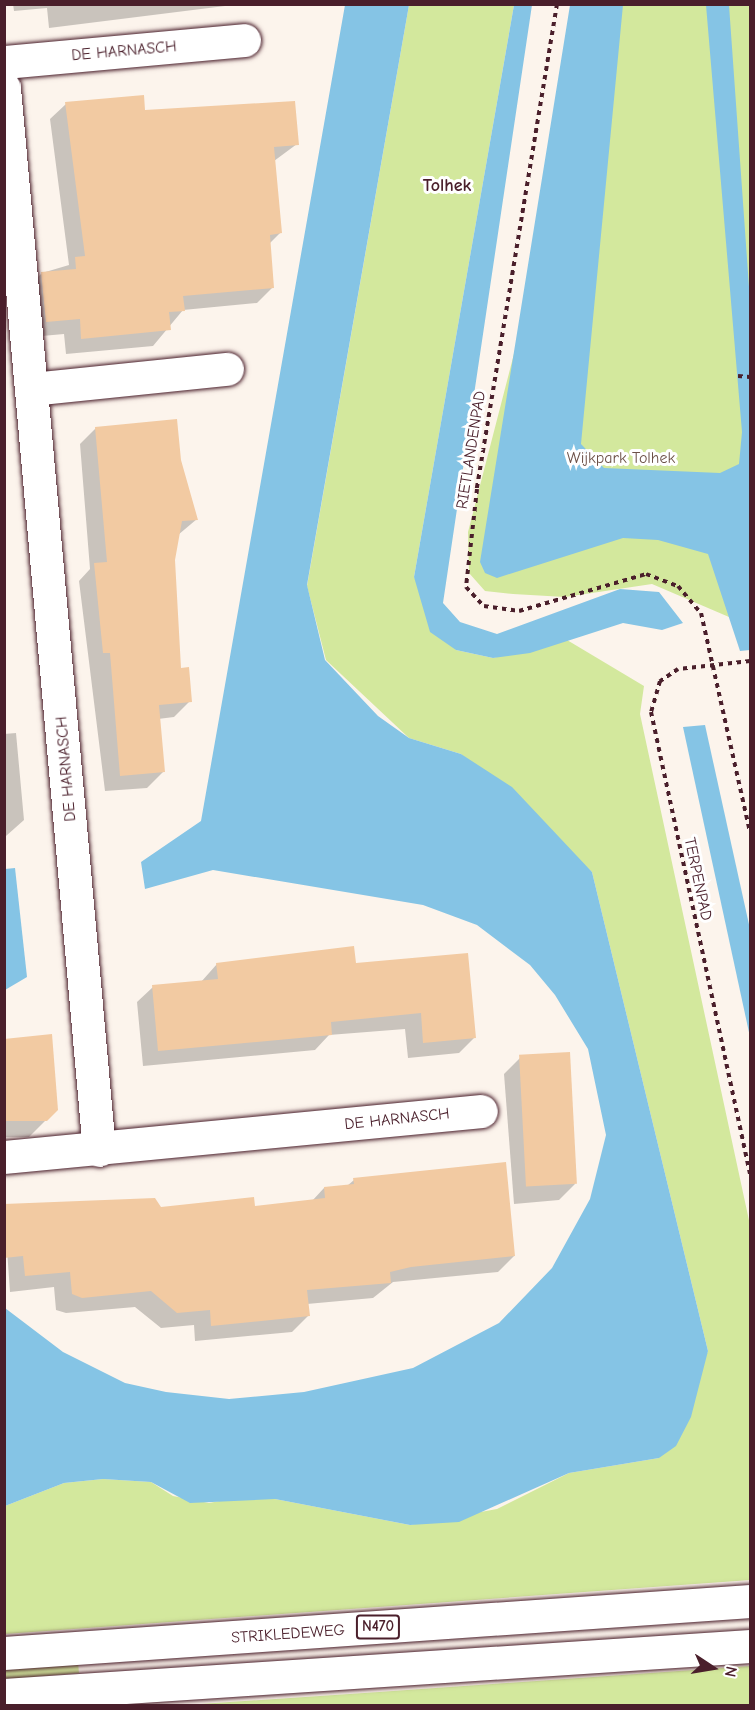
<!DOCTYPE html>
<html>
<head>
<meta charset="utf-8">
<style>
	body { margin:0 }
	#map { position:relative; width:755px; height:1710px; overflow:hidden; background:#fcf4ec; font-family:"Comic Neue",sans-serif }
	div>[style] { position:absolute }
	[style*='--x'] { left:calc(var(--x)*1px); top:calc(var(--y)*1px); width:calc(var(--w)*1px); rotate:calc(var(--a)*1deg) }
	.green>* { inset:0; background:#d3e89d; transform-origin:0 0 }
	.water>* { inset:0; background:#85c4e5 }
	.shadow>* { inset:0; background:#0003 }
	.building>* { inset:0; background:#f2caa2; transform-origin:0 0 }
	.path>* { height:4px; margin-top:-2px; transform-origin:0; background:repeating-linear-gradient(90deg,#4a1f2b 0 4.5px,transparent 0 9px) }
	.roads { filter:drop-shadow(0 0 2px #4a1f2b) drop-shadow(0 0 2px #4a1f2b) }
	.street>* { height:33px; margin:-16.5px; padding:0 16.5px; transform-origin:16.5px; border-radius:16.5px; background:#fff }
	.primary>* { height:33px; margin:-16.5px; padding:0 16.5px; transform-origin:16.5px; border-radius:16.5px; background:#fff }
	span { translate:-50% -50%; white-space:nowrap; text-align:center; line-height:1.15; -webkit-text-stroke:6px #fff; paint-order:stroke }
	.shield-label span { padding:2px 4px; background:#fff; border:2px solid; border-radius:4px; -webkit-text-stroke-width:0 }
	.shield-label { font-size:15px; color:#4a1f2b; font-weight:700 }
	.street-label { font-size:16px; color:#4a1f2b }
	.park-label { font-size:16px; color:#6c5148 }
	.neighbourhood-label { font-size:18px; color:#4a1f2b; font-weight:700 }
	.frame { position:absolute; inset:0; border:6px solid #4a1f2b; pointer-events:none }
	.north { position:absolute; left:683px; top:1638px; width:60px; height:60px; -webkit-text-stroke:4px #fff; paint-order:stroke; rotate:102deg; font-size:16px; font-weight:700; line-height:24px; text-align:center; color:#4a1f2b }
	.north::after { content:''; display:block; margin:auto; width:21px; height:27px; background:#4a1f2b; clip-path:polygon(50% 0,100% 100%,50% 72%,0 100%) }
</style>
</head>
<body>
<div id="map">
	<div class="green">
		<i style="clip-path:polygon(409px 5px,514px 5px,414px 577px,456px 650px,493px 658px,567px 640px,644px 686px,640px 714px,750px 1225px,750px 1580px,5px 1634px,5px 1506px,64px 1483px,103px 1479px,151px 1482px,173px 1496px,209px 1503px,240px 1497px,275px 1499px,410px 1525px,497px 1509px,569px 1473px,659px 1458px,708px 1351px,592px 872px,461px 754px,409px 738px,326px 660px,307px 586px)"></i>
		<i style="clip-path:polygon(604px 5px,750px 5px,750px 626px,652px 584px,565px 597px,513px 594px,485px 591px,469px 573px,468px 532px)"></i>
		<i style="left:78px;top:1662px;width:11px;height:73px;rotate:85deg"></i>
		<i style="clip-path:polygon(750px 1666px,750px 1705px,186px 1705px,379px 1692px)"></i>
	</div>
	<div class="water">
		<i style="clip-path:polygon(345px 5px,409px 5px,307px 585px,325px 660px,378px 716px,409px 738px,461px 754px,512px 787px,592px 872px,708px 1351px,691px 1417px,676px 1446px,659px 1458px,569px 1473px,459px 1522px,410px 1525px,275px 1499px,190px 1503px,151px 1482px,103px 1479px,64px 1483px,5px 1506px,5px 1308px,63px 1352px,125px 1383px,166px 1392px,229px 1399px,304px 1392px,413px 1368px,499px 1323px,552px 1268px,590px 1199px,606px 1135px,588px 1049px,555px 995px,530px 965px,477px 925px,423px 905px,213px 870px,145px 889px,141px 862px,201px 821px)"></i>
		<i style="clip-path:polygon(514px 5px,532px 5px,443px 603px,460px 622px,497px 634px,620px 589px,659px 592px,683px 623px,662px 630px,623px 623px,530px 653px,493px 658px,456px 650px,430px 632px,414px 577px)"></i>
		<i style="clip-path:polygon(570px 5px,623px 5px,581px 444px,604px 468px,720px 473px,739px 464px,742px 432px,706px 5px,729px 5px,750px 301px,750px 650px,740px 651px,708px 554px,658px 540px,623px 538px,497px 578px,485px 573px,480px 562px)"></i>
		<i style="clip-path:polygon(705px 725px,750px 929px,750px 1037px,683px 727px)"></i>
		<i style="clip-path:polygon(15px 868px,27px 977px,5px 990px,5px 869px)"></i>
	</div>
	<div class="shadow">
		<i style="clip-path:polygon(13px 4px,241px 4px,49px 28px,47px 8px,14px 11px)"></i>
		<i style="clip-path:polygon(66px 104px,144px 111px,297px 144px,274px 161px,281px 232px,269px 244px,273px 287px,257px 303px,183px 310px,153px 346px,66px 354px,64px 334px,31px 337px,26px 289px,42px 273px,69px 265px,50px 119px)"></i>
		<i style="clip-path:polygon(96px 428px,179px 460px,197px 519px,178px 535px,173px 560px,180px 669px,190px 701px,174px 717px,158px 719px,163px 772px,147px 788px,105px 791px,79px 581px,90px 569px,80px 444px)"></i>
		<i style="clip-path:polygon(16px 733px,24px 820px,6px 836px,4px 858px,4px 734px)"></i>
		<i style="clip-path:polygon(353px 948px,354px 965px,474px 1038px,459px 1053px,408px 1058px,405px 1029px,329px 1035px,315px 1050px,143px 1066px,137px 1002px,153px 987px,201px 982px,217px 964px)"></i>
		<i style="clip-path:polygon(4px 1040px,57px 1109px,29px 1137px,4px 1137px)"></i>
		<i style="clip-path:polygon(520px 1058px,575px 1184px,559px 1200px,514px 1204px,504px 1074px)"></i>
		<i style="clip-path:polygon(354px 1180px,514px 1256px,498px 1272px,393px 1282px,373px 1298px,307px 1304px,308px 1316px,292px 1332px,195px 1341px,194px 1325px,161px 1328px,135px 1307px,66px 1313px,56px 1310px,54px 1287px,10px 1292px,4px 1207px,253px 1207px,312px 1201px,324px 1188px,347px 1186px)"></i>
	</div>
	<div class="building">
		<i style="clip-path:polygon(144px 95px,145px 110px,295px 101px,299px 145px,274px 147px,282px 233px,270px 235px,274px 288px,183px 296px,185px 311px,169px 312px,171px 330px,81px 339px,80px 319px,46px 322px,41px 272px,76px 269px,75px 257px,85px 256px,65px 102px)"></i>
		<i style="clip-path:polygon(177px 419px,181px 460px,198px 520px,182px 521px,175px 560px,181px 668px,189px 667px,192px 702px,159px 705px,165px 772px,120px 776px,110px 653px,103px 653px,94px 563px,107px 562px,95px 427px)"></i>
		<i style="clip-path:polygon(354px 946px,356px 963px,468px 953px,476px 1038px,423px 1043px,421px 1013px,331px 1022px,332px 1035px,158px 1051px,152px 985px,218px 979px,216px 963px)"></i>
		<i style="clip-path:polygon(52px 1034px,58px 1110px,47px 1121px,4px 1121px,4px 1039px)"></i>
		<i style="left:570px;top:1052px;width:132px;height:51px;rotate:87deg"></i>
		<i style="clip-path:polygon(506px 1162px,515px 1256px,411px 1267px,390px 1272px,391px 1283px,307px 1290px,310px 1316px,211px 1326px,210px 1310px,177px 1313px,151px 1291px,82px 1298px,72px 1294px,70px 1272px,25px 1276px,23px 1256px,4px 1258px,4px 1204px,155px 1198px,161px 1207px,254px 1197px,255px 1206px,325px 1198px,324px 1187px,354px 1184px,353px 1178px)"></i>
	</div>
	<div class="path">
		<i style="--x:557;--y:4;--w:492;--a:99.4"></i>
		<i style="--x:477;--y:489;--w:99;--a:96.4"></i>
		<i style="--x:466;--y:587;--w:26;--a:47"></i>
		<i style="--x:484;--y:606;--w:35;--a:8"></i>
		<i style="--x:519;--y:611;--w:132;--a:-16.2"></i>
		<i style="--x:646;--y:574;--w:34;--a:21"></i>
		<i style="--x:678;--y:586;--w:35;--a:50"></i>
		<i style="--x:701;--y:613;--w:224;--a:77.4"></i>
		<i style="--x:738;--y:376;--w:12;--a:5"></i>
		<i style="--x:750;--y:661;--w:72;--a:173.7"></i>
		<i style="--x:678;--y:669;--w:22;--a:146"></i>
		<i style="--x:660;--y:681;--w:32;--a:106"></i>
		<i style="--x:651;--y:712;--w:473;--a:77.9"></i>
	</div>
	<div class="roads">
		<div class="street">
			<i style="--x:4;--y:62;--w:241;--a:-5.2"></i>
			<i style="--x:4;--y:88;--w:1066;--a:84.89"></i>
			<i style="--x:32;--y:389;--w:196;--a:-5.9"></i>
			<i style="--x:4;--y:1157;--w:479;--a:-5.5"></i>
		</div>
		<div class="primary">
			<i style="--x:4;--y:1653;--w:748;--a:-3.99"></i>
			<i style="--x:4;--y:1695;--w:748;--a:-3.76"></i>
		</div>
	</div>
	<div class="shield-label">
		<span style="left:378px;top:1627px">N470</span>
	</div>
	<div class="street-label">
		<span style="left:124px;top:51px;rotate:-5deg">DE HARNASCH</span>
		<span style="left:471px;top:450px;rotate:-81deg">RIETLANDENPAD</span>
		<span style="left:66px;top:769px;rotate:-95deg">DE HARNASCH</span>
		<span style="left:698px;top:879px;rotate:78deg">TERPENPAD</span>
		<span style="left:397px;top:1119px;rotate:-6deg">DE HARNASCH</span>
		<span style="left:288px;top:1634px;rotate:-4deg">STRIKLEDEWEG</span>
	</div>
	<div class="park-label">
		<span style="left:621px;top:458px">Wijkpark Tolhek</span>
	</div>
	<div class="neighbourhood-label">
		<span style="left:447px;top:186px">Tolhek</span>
	</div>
	<div class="frame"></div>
	<div class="north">N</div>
</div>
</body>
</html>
